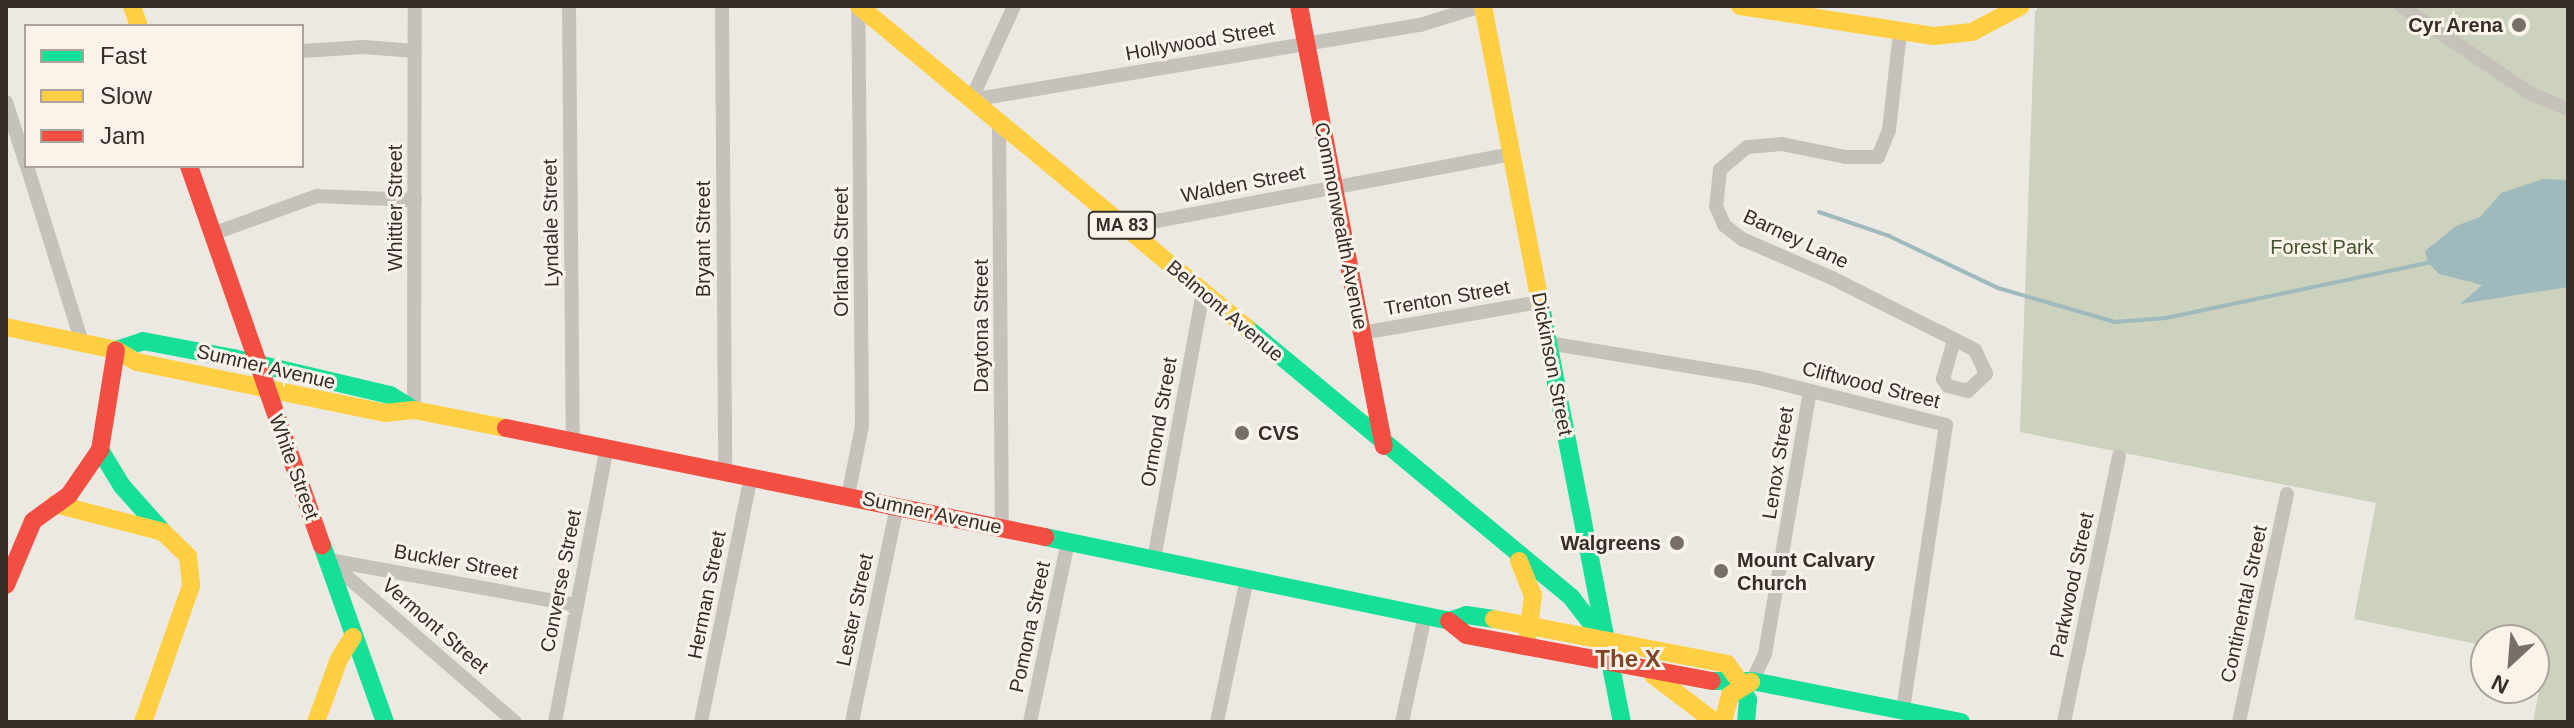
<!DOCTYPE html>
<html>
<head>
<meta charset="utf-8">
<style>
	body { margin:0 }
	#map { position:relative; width:2574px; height:728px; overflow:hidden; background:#ece9e2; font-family:Helvetica,sans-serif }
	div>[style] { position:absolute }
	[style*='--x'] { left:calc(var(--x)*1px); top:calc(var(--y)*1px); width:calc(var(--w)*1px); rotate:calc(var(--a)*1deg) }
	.green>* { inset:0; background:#ccd2bd }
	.water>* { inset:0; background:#9ebabd }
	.stream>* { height:4px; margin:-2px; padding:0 2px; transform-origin:2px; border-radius:2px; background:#9ebabd }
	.street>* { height:14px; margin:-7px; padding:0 7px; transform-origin:7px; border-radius:7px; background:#c6c1ba }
	.fast>* { height:18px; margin:-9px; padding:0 9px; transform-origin:9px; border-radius:9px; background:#16e098 }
	.slow>* { height:18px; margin:-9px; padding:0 9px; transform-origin:9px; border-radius:9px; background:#ffcf43 }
	.jam>* { height:18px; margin:-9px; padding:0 9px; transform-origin:9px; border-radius:9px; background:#f24e42 }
	.dots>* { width:22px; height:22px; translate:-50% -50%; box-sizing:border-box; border:4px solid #f9f3e9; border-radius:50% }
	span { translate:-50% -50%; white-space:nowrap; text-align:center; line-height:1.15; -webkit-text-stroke:6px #f9f3e9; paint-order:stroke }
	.shield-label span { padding:2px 6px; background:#f9f3e9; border:2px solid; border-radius:6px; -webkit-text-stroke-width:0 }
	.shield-label { font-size:18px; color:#362e29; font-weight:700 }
	.poi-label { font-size:20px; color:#362e29; font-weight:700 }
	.right { translate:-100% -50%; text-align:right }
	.left { translate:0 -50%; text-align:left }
	.street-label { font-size:20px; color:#362e29 }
	.park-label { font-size:20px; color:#42532e }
	.quarter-label { font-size:24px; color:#824426; font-weight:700 }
	.frame { position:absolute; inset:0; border:8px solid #362e29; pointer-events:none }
	.legend { position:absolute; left:24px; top:24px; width:280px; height:144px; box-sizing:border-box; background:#f9f3e9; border:2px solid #aba49c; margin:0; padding:10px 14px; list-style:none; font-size:24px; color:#362e29 }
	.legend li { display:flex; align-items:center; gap:16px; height:40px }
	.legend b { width:40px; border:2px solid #aba49c }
	.north { position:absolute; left:2470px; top:624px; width:80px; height:80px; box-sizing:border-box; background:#f9f3e9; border:2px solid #aba49c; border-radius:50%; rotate:206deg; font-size:22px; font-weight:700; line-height:32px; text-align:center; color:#362e29 }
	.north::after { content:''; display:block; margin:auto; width:28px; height:36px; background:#766f6a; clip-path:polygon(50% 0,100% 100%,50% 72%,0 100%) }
</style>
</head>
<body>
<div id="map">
	<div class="green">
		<i style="clip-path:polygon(2040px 6px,2568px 6px,2568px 722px,2533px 722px,2545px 659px,2534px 656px,2534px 640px,2486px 640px,2486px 646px,2354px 619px,2376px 503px,2020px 432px,2035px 12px)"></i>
	</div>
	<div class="water">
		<i style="clip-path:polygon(2543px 179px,2568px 180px,2568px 287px,2460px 304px,2482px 285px,2439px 274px,2428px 263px,2425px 251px,2456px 226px,2480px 217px,2501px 193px)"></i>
	</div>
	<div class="stream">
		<i style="--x:1819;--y:212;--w:74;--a:18.9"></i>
		<i style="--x:1889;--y:236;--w:121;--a:25.5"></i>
		<i style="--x:1998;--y:288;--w:122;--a:16.2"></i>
		<i style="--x:2115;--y:322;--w:51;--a:-4.5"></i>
		<i style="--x:2166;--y:318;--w:268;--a:-11.9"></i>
	</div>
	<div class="street">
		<i style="--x:569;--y:6;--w:434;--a:89.5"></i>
		<i style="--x:722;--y:6;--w:466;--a:89.6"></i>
		<i style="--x:2401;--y:6;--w:157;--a:34.1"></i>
		<i style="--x:2531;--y:94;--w:40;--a:22"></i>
		<i style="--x:1900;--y:33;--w:98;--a:96.5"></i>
		<i style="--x:1889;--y:130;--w:29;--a:112"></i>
		<i style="--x:1878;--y:157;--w:32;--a:180"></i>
		<i style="--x:1846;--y:157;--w:65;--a:-168.5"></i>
		<i style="--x:1782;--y:144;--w:35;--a:175"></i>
		<i style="--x:1747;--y:147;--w:35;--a:140"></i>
		<i style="--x:1720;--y:170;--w:36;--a:96"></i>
		<i style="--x:1716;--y:206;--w:21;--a:67"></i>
		<i style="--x:1724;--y:225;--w:23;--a:38"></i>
		<i style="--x:1742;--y:239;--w:98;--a:23.4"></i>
		<i style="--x:1832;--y:278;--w:121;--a:26.6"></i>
		<i style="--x:1940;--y:332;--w:39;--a:27"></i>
		<i style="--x:1975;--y:350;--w:26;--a:65"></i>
		<i style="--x:1986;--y:374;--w:25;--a:137"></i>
		<i style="--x:1968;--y:391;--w:21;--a:-166"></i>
		<i style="--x:1948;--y:386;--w:9;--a:-126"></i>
		<i style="--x:1943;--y:379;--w:41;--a:-74.2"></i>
		<i style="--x:302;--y:51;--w:62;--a:-3.7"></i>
		<i style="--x:364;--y:47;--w:51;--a:4.5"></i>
		<i style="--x:971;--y:100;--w:455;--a:-9.5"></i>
		<i style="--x:1420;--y:25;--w:64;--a:-17.3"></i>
		<i style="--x:971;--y:100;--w:103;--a:-65.4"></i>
		<i style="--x:6;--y:102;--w:65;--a:72.1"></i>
		<i style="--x:999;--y:123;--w:405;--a:89.6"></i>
		<i style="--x:27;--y:166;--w:185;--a:72.7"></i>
		<i style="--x:1125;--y:227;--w:393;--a:-10.7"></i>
		<i style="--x:212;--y:234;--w:112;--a:-19.9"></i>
		<i style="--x:317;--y:196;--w:98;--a:2.3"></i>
		<i style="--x:1362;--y:333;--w:180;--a:-9.9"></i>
		<i style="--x:1548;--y:343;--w:214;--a:9.4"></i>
		<i style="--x:1759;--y:378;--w:193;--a:14.1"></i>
		<i style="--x:1946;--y:425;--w:288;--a:98.6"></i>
		<i style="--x:414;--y:410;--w:404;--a:-89.9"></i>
		<i style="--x:848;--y:496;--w:71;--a:-78.7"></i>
		<i style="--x:862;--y:426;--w:420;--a:-90.5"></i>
		<i style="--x:1154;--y:559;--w:271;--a:-79.6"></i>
		<i style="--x:329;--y:560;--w:251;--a:10.3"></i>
		<i style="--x:329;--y:561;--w:246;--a:40.9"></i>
		<i style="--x:1752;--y:681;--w:30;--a:-64"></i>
		<i style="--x:1765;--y:654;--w:267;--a:-80.3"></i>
		<i style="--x:555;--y:722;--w:280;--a:-79.3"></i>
		<i style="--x:701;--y:722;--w:251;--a:-78.5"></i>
		<i style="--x:852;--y:722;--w:221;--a:-78.2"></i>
		<i style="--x:1030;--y:722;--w:185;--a:-78.1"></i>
		<i style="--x:1217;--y:722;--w:146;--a:-78.2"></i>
		<i style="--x:1402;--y:722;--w:108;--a:-77.8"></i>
		<i style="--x:2064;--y:722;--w:271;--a:-78.3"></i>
		<i style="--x:2239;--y:722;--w:233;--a:-78.1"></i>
	</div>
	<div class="fast">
		<i style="--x:1541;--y:306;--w:424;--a:79"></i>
		<i style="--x:1247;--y:328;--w:421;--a:39.7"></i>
		<i style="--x:1571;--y:597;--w:49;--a:52.4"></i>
		<i style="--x:116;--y:350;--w:28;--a:-18"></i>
		<i style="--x:143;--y:341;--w:92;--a:10.7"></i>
		<i style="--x:233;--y:358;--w:161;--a:13.3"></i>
		<i style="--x:390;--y:395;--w:28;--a:32"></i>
		<i style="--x:100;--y:450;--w:42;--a:58.6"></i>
		<i style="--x:122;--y:486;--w:62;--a:48.3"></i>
		<i style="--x:1045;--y:537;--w:413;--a:11.7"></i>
		<i style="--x:1449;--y:621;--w:18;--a:-19"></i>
		<i style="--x:1466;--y:615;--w:28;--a:8"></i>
		<i style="--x:322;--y:545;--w:188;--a:70.4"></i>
		<i style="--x:1712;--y:681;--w:40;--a:0"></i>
		<i style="--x:1752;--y:681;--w:213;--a:11.1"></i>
		<i style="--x:1742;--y:689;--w:13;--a:61"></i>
		<i style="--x:1748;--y:700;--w:22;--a:95"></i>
	</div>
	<div class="slow">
		<i style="--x:132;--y:6;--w:21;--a:71"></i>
		<i style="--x:859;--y:6;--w:504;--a:39.69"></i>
		<i style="--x:1483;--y:6;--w:306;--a:79.1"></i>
		<i style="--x:1740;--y:6;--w:196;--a:8.8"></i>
		<i style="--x:1934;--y:36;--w:38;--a:-6"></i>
		<i style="--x:1972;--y:32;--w:55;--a:-28"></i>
		<i style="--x:6;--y:327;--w:112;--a:11.8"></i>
		<i style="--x:116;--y:350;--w:24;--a:30"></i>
		<i style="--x:137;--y:362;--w:253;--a:11.6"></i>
		<i style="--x:385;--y:413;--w:29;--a:-6"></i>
		<i style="--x:414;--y:410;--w:94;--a:11.1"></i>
		<i style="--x:55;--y:504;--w:112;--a:14.5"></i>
		<i style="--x:163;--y:532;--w:35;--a:44"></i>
		<i style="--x:188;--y:556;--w:30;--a:84"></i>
		<i style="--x:191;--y:586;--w:144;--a:109.4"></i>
		<i style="--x:1519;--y:561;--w:37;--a:68"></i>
		<i style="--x:1533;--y:595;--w:40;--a:97.1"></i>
		<i style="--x:1494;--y:619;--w:237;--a:10.9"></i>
		<i style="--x:1727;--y:664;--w:19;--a:54"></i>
		<i style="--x:1653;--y:675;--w:78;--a:37.2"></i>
		<i style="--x:316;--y:722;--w:67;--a:-69.9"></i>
		<i style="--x:339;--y:659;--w:26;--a:-58"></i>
		<i style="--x:1723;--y:722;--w:28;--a:-75"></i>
		<i style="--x:1730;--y:695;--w:25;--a:-32"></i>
	</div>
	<div class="jam">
		<i style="--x:1299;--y:6;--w:448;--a:79.1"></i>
		<i style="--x:189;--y:166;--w:402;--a:70.7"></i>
		<i style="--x:506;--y:428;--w:550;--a:11.43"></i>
		<i style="--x:6;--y:585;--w:69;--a:-67.1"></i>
		<i style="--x:33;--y:521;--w:44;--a:-35.8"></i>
		<i style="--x:69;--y:495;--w:55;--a:-55.4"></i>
		<i style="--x:100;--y:450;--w:101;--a:-80.9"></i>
		<i style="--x:1449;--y:621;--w:22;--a:39"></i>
		<i style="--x:1466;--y:635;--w:250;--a:10.6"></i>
	</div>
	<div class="dots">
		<i style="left:2519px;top:25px;background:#766f6a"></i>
		<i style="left:1242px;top:433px;background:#766f6a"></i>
		<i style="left:1677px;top:543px;background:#766f6a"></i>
		<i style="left:1721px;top:571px;background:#766f6a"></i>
	</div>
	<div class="shield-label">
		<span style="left:1122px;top:225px">MA 83</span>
	</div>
	<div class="poi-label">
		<span class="right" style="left:2503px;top:25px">Cyr Arena</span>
		<span class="left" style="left:1258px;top:433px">CVS</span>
		<span class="right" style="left:1661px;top:543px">Walgreens</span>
		<span class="left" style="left:1737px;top:572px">Mount Calvary<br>Church</span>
	</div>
	<div class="street-label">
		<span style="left:1200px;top:41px;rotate:-10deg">Hollywood Street</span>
		<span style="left:1243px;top:184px;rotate:-11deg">Walden Street</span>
		<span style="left:395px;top:208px;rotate:-90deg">Whittier Street</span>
		<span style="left:551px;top:223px;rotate:-91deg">Lyndale Street</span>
		<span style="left:1341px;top:226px;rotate:79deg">Commonwealth Avenue</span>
		<span style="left:703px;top:239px;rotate:-90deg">Bryant Street</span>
		<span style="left:1796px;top:239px;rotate:25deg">Barney Lane</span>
		<span style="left:841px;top:252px;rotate:-90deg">Orlando Street</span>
		<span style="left:1447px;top:298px;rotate:-10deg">Trenton Street</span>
		<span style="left:1225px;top:311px;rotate:40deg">Belmont Avenue</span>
		<span style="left:981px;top:326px;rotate:-90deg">Daytona Street</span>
		<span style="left:1552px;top:364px;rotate:79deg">Dickinson Street</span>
		<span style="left:266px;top:367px;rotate:13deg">Sumner Avenue</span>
		<span style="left:1871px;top:385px;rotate:14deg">Cliftwood Street</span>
		<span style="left:1159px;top:422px;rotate:-80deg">Ormond Street</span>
		<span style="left:1778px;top:463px;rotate:-81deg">Lenox Street</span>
		<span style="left:294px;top:467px;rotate:70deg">White Street</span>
		<span style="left:932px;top:513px;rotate:12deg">Sumner Avenue</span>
		<span style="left:456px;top:562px;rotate:10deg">Buckler Street</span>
		<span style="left:561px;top:581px;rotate:-79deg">Converse Street</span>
		<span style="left:2072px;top:585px;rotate:-78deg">Parkwood Street</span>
		<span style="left:707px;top:595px;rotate:-79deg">Herman Street</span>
		<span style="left:2244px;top:604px;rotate:-78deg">Continental Street</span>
		<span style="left:855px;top:610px;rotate:-78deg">Lester Street</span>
		<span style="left:435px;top:626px;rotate:41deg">Vermont Street</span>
		<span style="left:1030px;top:627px;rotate:-78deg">Pomona Street</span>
	</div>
	<div class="park-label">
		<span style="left:2322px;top:247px">Forest Park</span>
	</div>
	<div class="quarter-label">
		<span style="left:1628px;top:659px">The X</span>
	</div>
	<div class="frame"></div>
	<ul class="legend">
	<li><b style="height:10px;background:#16e098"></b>Fast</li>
	<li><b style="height:10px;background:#ffcf43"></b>Slow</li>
	<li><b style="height:10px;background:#f24e42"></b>Jam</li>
	</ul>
	<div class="north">N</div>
</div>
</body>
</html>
